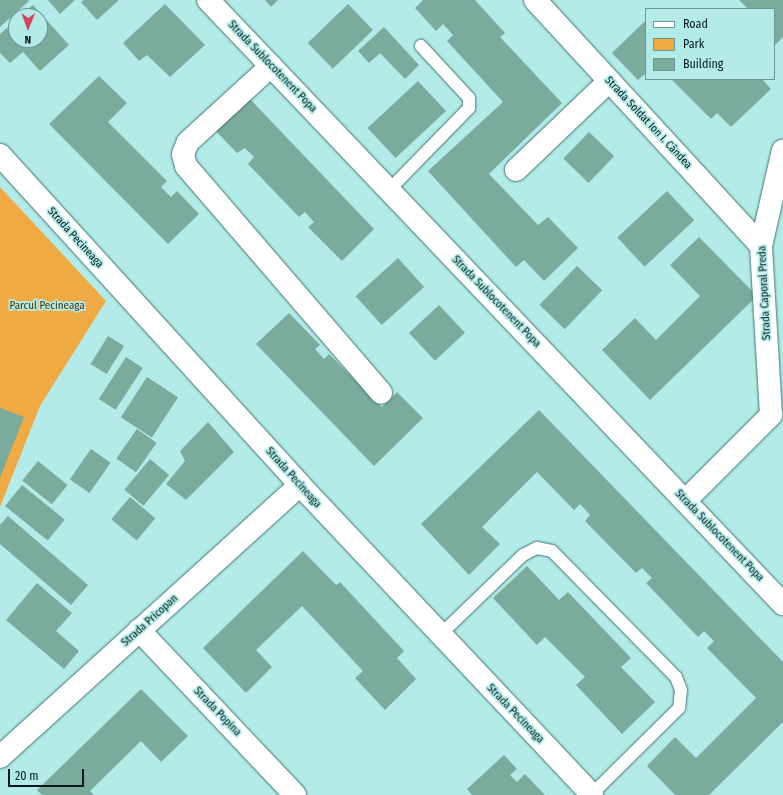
<!DOCTYPE html>
<html>
<head>
<meta charset="utf-8">
<style>
	body { margin:0 }
	#map { position:relative; width:783px; height:795px; overflow:hidden; background:#b3ebe9; font-family:"Fira Sans Condensed",sans-serif }
	div>[style] { position:absolute }
	[style*='--x'] { left:calc(var(--x)*1px); top:calc(var(--y)*1px); width:calc(var(--w)*1px); rotate:calc(var(--a)*1deg) }
	.green>* { inset:0; background:#f0aa43 }
	.building>* { inset:0; background:#7aab9c; transform-origin:0 0 }
	.roads { filter:drop-shadow(0 0 1px #407574) drop-shadow(0 0 1px #407574) }
	.service>* { height:12px; margin:-6px; padding:0 6px; transform-origin:6px; border-radius:6px; background:#fff }
	.minor>* { height:22px; margin:-11px; padding:0 11px; transform-origin:11px; border-radius:11px; background:#fff }
	.tertiary>* { height:22px; margin:-11px; padding:0 11px; transform-origin:11px; border-radius:11px; background:#fff }
	span { translate:-50% -50%; white-space:nowrap; text-align:center; line-height:1.15; -webkit-text-stroke:3.5px #b3ebe9; paint-order:stroke }
	.street-label { font-size:11px; color:#041a19 }
	.park-label { font-size:11px; color:#4c2f00 }
	.legend { position:absolute; left:645px; top:8px; width:130px; height:72px; box-sizing:border-box; background:#b3ebe9; border:1px solid #6d9796; margin:0; padding:5px 7px; list-style:none; font-size:12px; color:#041a19 }
	.legend li { display:flex; align-items:center; gap:8px; height:20px }
	.legend b { width:20px; border:1px solid #6d9796 }
	.north { position:absolute; left:8px; top:8px; width:40px; height:40px; box-sizing:border-box; background:#b3ebe9; border:1px solid #6d9796; border-radius:50%; rotate:181deg; font-size:11px; font-weight:700; line-height:16px; text-align:center; color:#041a19 }
	.north::after { content:''; display:block; margin:auto; width:14px; height:18px; background:#d54560; clip-path:polygon(50% 0,100% 100%,50% 72%,0 100%) }
	.scale { position:absolute; left:8px; top:769px; width:76px; height:18px; box-sizing:border-box; border:2px solid #041a19; border-top:0; padding-left:5px; font-size:12px; line-height:14px; white-space:nowrap; color:#041a19; -webkit-text-stroke:3px #b3ebe9; paint-order:stroke }
</style>
</head>
<body>
<div id="map">
	<div class="green">
		<i style="clip-path:polygon(0 187px,106px 301px,40px 406px,0 507px)"></i>
	</div>
	<div class="building">
		<i style="clip-path:polygon(0 0,28px 0,29px 1px,0 27px)"></i>
		<i style="clip-path:polygon(48px 0,75px 0,60px 14px)"></i>
		<i style="clip-path:polygon(84px 0,119px 0,97px 20px,81px 2px)"></i>
		<i style="clip-path:polygon(265px 0,278px 0,271px 7px)"></i>
		<i style="clip-path:polygon(423px 0,475px 0,505px 33px,500px 37px,562px 103px,489px 174px,538px 225px,548px 217px,578px 248px,544px 281px,524px 260px,516px 267px,428px 171px,503px 102px,447px 41px,453px 35px,443px 24px,436px 31px,415px 8px)"></i>
		<i style="clip-path:polygon(739px 0,783px 0,783px 37px,774px 46px,774px 9px,748px 9px)"></i>
		<i style="clip-path:polygon(165px 4px,205px 45px,170px 77px,147px 55px,139px 61px,123px 43px)"></i>
		<i style="left:348px;top:4px;width:36px;height:56px;rotate:46deg"></i>
		<i style="clip-path:polygon(33px 5px,69px 45px,40px 71px,23px 52px,10px 63px,0 53px,0 34px,16px 20px,16px 40px,40px 40px,40px 16px,20px 16px)"></i>
		<i style="clip-path:polygon(646px 20px,646px 73px,638px 80px,612px 53px)"></i>
		<i style="clip-path:polygon(384px 27px,419px 65px,405px 79px,380px 53px,369px 63px,358px 51px)"></i>
		<i style="clip-path:polygon(99px 76px,127px 103px,108px 122px,167px 181px,161px 187px,171px 197px,177px 191px,199px 214px,168px 244px,49px 124px)"></i>
		<i style="clip-path:polygon(671px 79px,762px 79px,771px 89px,731px 127px,717px 113px,711px 119px)"></i>
		<i style="left:418px;top:81px;width:41px;height:69px;rotate:47deg"></i>
		<i style="clip-path:polygon(249px 98px,374px 229px,342px 261px,308px 227px,314px 222px,305px 212px,299px 217px,248px 164px,254px 157px,245px 148px,237px 153px,214px 129px)"></i>
		<i style="left:589px;top:132px;width:35px;height:37px;rotate:44deg"></i>
		<i style="left:667px;top:191px;width:40px;height:68px;rotate:47deg"></i>
		<i style="clip-path:polygon(699px 237px,757px 296px,650px 400px,602px 350px,635px 318px,656px 340px,700px 296px,670px 265px)"></i>
		<i style="left:398px;top:258px;width:39px;height:57px;rotate:48deg"></i>
		<i style="left:577px;top:266px;width:35px;height:54px;rotate:44deg"></i>
		<i style="left:439px;top:305px;width:38px;height:41px;rotate:47deg"></i>
		<i style="clip-path:polygon(289px 313px,320px 345px,315px 349px,324px 359px,329px 354px,382px 407px,397px 392px,423px 418px,374px 466px,256px 344px)"></i>
		<i style="left:108px;top:336px;width:19px;height:33px;rotate:32deg"></i>
		<i style="left:126px;top:357px;width:20px;height:50px;rotate:33deg"></i>
		<i style="left:147px;top:377px;width:37px;height:48px;rotate:33deg"></i>
		<i style="clip-path:polygon(0 408px,24px 417px,0 478px)"></i>
		<i style="clip-path:polygon(539px 410px,783px 662px,783px 722px,709px 795px,675px 795px,647px 766px,675px 737px,696px 758px,756px 698px,707px 648px,714px 641px,704px 631px,698px 637px,646px 583px,652px 578px,642px 568px,636px 573px,585px 521px,590px 515px,580px 504px,574px 510px,537px 472px,482px 527px,500px 544px,469px 575px,421px 524px)"></i>
		<i style="clip-path:polygon(208px 422px,234px 452px,186px 500px,166px 484px,185px 461px,180px 451px)"></i>
		<i style="left:137px;top:429px;width:24px;height:36px;rotate:35deg"></i>
		<i style="left:91px;top:449px;width:24px;height:37px;rotate:35deg"></i>
		<i style="left:150px;top:459px;width:25px;height:40px;rotate:40deg"></i>
		<i style="left:38px;top:461px;width:38px;height:25px;rotate:39deg"></i>
		<i style="left:22px;top:485px;width:55px;height:27px;rotate:39deg"></i>
		<i style="left:130px;top:497px;width:33px;height:29px;rotate:40deg"></i>
		<i style="clip-path:polygon(8px 516px,88px 585px,71px 605px,0 544px,0 525px)"></i>
		<i style="clip-path:polygon(303px 551px,336px 585px,340px 582px,404px 651px,397px 658px,416px 679px,385px 710px,355px 678px,363px 671px,302px 606px,256px 650px,272px 667px,246px 693px,203px 648px)"></i>
		<i style="clip-path:polygon(527px 566px,559px 600px,568px 592px,631px 658px,621px 667px,655px 702px,622px 734px,576px 685px,585px 677px,545px 637px,537px 645px,493px 598px)"></i>
		<i style="clip-path:polygon(37px 583px,72px 613px,56px 631px,79px 651px,64px 669px,6px 620px)"></i>
		<i style="clip-path:polygon(141px 689px,188px 736px,161px 762px,141px 741px,90px 791px,94px 795px,42px 795px,37px 790px)"></i>
		<i style="clip-path:polygon(504px 755px,517px 769px,510px 775px,517px 782px,525px 774px,545px 795px,472px 795px,467px 789px)"></i>
	</div>
	<div class="roads">
		<div class="service">
			<i style="--x:389;--y:190;--w:115;--a:-45.7"></i>
			<i style="--x:469;--y:108;--w:10;--a:-90"></i>
			<i style="--x:469;--y:98;--w:71;--a:-132.7"></i>
			<i style="--x:439;--y:636;--w:117;--a:-44"></i>
			<i style="--x:523;--y:555;--w:16;--a:-27"></i>
			<i style="--x:537;--y:548;--w:15;--a:11"></i>
			<i style="--x:552;--y:551;--w:177;--a:45.5"></i>
			<i style="--x:676;--y:677;--w:14;--a:69"></i>
			<i style="--x:681;--y:690;--w:18;--a:96"></i>
			<i style="--x:679;--y:708;--w:122;--a:135.3"></i>
		</div>
		<div class="minor">
			<i style="--x:208;--y:0;--w:834;--a:46.41"></i>
			<i style="--x:535;--y:0;--w:334;--a:47.4"></i>
			<i style="--x:271;--y:66;--w:113;--a:137.5"></i>
			<i style="--x:188;--y:142;--w:13;--a:113"></i>
			<i style="--x:183;--y:154;--w:12;--a:76"></i>
			<i style="--x:186;--y:166;--w:299;--a:49.3"></i>
			<i style="--x:516;--y:170;--w:129;--a:-43.7"></i>
			<i style="--x:685;--y:501;--w:122;--a:-45"></i>
			<i style="--x:771;--y:415;--w:169;--a:-93.4"></i>
			<i style="--x:761;--y:246;--w:98;--a:-77.1"></i>
			<i style="--x:139;--y:630;--w:227;--a:46.6"></i>
			<i style="--x:0;--y:757;--w:405;--a:-42.2"></i>
		</div>
		<div class="tertiary">
			<i style="--x:0;--y:155;--w:446;--a:47.7"></i>
			<i style="--x:300;--y:485;--w:426;--a:46.7"></i>
		</div>
	</div>
	<div class="street-label">
		<span style="left:272px;top:67px;rotate:46deg">Strada Sublocotenent Popa</span>
		<span style="left:648px;top:123px;rotate:47deg">Strada Soldat Ion I. Cândea</span>
		<span style="left:75px;top:238px;rotate:48deg">Strada Pecineaga</span>
		<span style="left:765px;top:293px;rotate:-93deg">Strada Caporal Preda</span>
		<span style="left:496px;top:302px;rotate:46deg">Strada Sublocotenent Popa</span>
		<span style="left:293px;top:478px;rotate:48deg">Strada Pecineaga</span>
		<span style="left:719px;top:536px;rotate:46deg">Strada Sublocotenent Popa</span>
		<span style="left:150px;top:621px;rotate:-42deg">Strada Pricopan</span>
		<span style="left:217px;top:712px;rotate:46deg">Strada Popina</span>
		<span style="left:515px;top:714px;rotate:46deg">Strada Pecineaga</span>
	</div>
	<div class="park-label">
		<span style="left:47px;top:306px">Parcul Pecineaga</span>
	</div>
	<ul class="legend">
	<li><b style="height:5px;background:#fff"></b>Road</li>
	<li><b style="height:11px;background:#f0aa43"></b>Park</li>
	<li><b style="height:11px;background:#7aab9c"></b>Building</li>
	</ul>
	<div class="north">N</div>
	<div class="scale">20 m</div>
</div>
</body>
</html>
